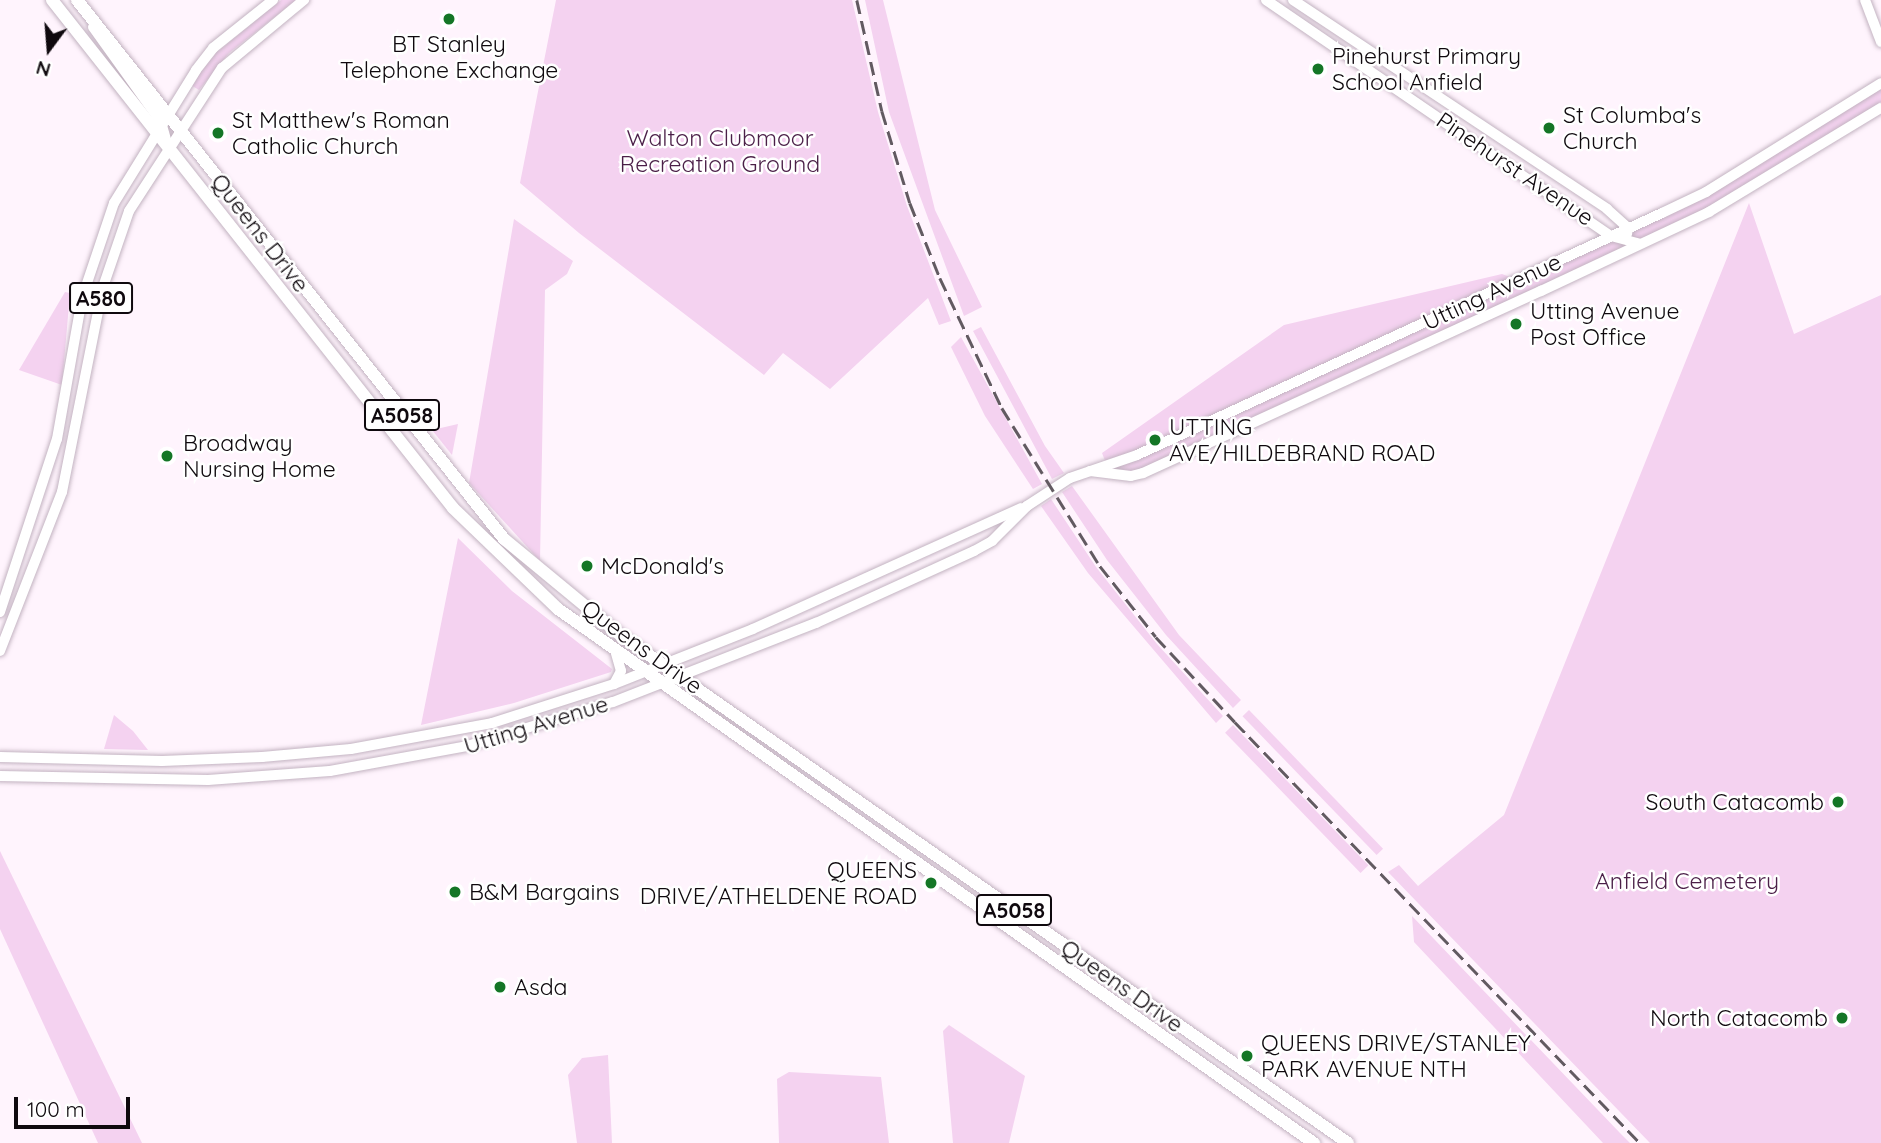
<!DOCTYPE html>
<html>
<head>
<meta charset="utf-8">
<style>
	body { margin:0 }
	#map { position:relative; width:1881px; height:1143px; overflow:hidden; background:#fff4fd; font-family:Quicksand,sans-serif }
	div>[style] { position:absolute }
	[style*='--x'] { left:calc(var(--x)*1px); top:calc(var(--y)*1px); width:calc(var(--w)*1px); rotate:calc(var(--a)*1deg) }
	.green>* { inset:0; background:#f4d2f0; transform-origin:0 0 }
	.roads { filter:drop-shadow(0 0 2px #c3b3c1) drop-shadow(0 0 2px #c3b3c1) }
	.secondary>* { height:10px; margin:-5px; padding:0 5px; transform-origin:5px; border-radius:5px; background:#fff }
	.primary>* { height:10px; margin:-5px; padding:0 5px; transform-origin:5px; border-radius:5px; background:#fff }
	.highway>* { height:12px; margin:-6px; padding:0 6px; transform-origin:6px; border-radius:6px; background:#fff }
	.rail>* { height:2.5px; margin-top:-1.25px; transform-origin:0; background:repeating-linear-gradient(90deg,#625a61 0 14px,transparent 0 21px) }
	.dots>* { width:19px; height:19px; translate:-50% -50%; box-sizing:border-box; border:4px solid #fff; border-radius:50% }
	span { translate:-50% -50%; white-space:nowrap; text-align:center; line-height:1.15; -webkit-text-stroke:5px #fff; paint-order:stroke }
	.shield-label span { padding:2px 5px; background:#fff; border:2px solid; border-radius:5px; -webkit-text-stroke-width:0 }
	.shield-label { font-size:21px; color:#0f090e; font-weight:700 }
	.poi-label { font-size:23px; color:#0f090e }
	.left { translate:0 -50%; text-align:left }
	.right { translate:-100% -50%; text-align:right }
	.park-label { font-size:23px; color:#4b1f48 }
	.street-label { font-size:23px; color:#0f090e }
	.north { position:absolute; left:14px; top:14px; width:70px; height:70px; -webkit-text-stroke:5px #fff; paint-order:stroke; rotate:196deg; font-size:19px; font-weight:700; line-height:28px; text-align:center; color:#0f090e }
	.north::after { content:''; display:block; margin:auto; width:24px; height:32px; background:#0f090e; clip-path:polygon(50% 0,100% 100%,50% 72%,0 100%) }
	.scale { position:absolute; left:14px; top:1097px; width:116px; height:32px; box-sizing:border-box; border:4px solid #0f090e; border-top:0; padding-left:9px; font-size:21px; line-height:24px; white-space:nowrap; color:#0f090e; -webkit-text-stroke:5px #fff; paint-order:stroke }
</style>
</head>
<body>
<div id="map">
	<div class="green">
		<i style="clip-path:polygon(281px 0,296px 0,229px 53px,199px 90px,191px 85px,216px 53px)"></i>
		<i style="clip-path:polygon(556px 0,852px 0,878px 112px,907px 206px,951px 321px,939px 325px,928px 298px,830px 389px,783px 353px,764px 375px,579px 233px,520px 183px)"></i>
		<i style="clip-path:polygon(865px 0,883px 0,935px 210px,982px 307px,964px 316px,889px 112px)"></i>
		<i style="clip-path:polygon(1881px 83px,1881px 108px,1709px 212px,1143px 473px,1110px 473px,1102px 453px,1284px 325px,1502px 274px,1521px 281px,1662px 213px)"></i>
		<i style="clip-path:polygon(1749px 203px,1794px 334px,1881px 295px,1881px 1143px,1650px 1143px,1388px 872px,1399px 865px,1418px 886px,1504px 815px)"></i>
		<i style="clip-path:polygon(514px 219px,573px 261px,567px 274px,545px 290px,540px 561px,469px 483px)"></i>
		<i style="clip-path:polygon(65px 292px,70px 293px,62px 385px,19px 370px)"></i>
		<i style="clip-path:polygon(981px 327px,1045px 446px,1064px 473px,1052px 479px,973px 331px)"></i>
		<i style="clip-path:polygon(961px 337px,1042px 484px,1033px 489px,985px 416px,951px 347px)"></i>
		<i style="clip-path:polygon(458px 424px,452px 455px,432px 430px)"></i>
		<i style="clip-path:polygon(1072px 486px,1179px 635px,1241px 700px,1233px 708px,1166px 635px,1107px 560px,1062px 492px)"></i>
		<i style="clip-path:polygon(1051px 499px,1096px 567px,1157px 644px,1223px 716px,1216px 723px,1088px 573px,1041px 506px)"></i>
		<i style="clip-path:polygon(458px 538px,512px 591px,612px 669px,611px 672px,514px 703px,421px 725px)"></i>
		<i style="left:1249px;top:710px;width:193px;height:9px;rotate:46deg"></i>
		<i style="clip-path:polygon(114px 715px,133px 731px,148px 750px,104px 749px)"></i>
		<i style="left:1233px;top:725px;width:195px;height:11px;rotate:46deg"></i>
		<i style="clip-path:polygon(0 851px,142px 1143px,98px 1143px,0 929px)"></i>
		<i style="clip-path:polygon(1412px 916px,1620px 1133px,1630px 1143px,1603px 1143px,1414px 942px)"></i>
		<i style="clip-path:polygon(949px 1025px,1025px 1076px,1009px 1143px,953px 1143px,943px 1031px)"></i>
		<i style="clip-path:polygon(608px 1055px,612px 1143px,577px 1143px,568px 1075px,582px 1058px)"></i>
		<i style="clip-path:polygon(789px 1072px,881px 1077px,889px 1143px,779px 1143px,777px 1079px)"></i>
	</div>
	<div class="roads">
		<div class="secondary">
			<i style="--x:1266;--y:0;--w:418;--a:34.4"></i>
			<i style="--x:1611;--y:236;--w:30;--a:15"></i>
			<i style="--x:1293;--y:0;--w:377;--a:33.6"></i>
			<i style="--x:1607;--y:209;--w:28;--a:42"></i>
			<i style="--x:1628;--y:228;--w:6;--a:99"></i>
			<i style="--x:1865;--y:0;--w:45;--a:69.1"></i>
			<i style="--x:1090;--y:471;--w:41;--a:7"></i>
			<i style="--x:1131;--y:476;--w:12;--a:-14"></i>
			<i style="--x:1143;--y:473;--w:438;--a:-24.6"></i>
			<i style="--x:1541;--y:291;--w:186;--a:-25.2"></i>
			<i style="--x:1709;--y:212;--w:201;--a:-31.2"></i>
			<i style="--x:614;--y:684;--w:15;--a:-62"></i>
			<i style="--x:621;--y:671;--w:19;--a:-106"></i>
			<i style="--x:0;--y:757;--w:162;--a:1.4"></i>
			<i style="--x:162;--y:761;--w:100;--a:-2.3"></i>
			<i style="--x:262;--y:757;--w:89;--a:-5.1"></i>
			<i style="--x:351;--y:749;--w:143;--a:-10.4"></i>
			<i style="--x:492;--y:723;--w:128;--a:-17.7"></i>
			<i style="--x:614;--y:684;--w:149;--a:-21.6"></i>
			<i style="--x:753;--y:629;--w:294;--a:-24.3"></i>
			<i style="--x:0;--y:776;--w:208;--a:1.1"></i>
			<i style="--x:208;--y:780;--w:122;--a:-4.2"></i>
			<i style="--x:330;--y:771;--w:139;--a:-10.3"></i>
			<i style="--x:467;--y:746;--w:152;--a:-16.8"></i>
			<i style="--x:613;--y:702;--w:218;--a:-21.3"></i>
			<i style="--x:816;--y:623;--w:174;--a:-24.5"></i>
			<i style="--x:974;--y:551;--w:21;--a:-29"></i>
			<i style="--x:992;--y:541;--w:49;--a:-45"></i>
			<i style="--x:1027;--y:506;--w:51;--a:-33.1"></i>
			<i style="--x:1070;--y:478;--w:71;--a:-18.9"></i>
			<i style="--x:1137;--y:455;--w:578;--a:-24.75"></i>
			<i style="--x:1662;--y:213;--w:49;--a:-25.5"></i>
			<i style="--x:1706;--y:192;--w:206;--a:-31.9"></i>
		</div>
		<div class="primary">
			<i style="--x:93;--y:27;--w:117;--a:54.4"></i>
			<i style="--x:161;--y:122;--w:25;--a:74"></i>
			<i style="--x:0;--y:612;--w:182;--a:-71.8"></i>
			<i style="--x:57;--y:439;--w:143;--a:-79.9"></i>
			<i style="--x:82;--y:298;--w:100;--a:-71.4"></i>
			<i style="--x:114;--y:203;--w:156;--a:-58.3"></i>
			<i style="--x:196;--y:70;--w:28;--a:-52"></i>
			<i style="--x:213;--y:48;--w:77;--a:-38.7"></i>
			<i style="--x:0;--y:651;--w:171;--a:-68.7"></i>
			<i style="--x:62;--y:492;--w:209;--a:-78.7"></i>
			<i style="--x:103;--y:287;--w:80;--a:-71.1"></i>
			<i style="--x:129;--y:211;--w:171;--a:-57"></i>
			<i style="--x:222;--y:68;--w:107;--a:-39.7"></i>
		</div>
		<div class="highway">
			<i style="--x:52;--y:0;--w:647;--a:51.71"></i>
			<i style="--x:453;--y:508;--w:146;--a:43.9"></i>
			<i style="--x:558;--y:609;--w:926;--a:35.24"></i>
			<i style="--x:77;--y:0;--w:688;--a:51.61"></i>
			<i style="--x:504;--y:539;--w:154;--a:39.5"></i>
			<i style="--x:623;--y:637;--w:884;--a:34.91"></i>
		</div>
	</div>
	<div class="rail">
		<i style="--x:857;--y:0;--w:114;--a:77.3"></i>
		<i style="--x:882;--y:111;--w:96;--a:73.1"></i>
		<i style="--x:910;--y:203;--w:81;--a:68.2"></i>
		<i style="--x:940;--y:278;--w:144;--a:64.5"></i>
		<i style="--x:1002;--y:408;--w:186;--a:58.2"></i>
		<i style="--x:1100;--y:566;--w:90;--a:51.7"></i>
		<i style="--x:1156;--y:637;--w:116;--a:47.1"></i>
		<i style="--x:1235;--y:722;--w:584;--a:46.11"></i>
	</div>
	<div class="dots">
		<i style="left:449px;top:19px;background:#147626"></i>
		<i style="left:1318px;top:69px;background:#147626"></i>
		<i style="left:1549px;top:128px;background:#147626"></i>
		<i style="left:218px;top:133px;background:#147626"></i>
		<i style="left:1516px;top:324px;background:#147626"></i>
		<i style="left:1155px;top:440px;background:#147626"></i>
		<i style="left:167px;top:456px;background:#147626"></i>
		<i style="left:587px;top:566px;background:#147626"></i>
		<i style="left:1838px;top:802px;background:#147626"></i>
		<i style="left:931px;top:883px;background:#147626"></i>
		<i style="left:455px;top:892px;background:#147626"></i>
		<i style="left:500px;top:987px;background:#147626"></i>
		<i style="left:1842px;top:1018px;background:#147626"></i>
		<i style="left:1247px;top:1056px;background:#147626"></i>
	</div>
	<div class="shield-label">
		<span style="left:101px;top:298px">A580</span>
		<span style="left:402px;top:415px">A5058</span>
		<span style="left:1014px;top:910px">A5058</span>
	</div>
	<div class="poi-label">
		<span style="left:449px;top:57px">BT Stanley<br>Telephone Exchange</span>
		<span class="left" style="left:1332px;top:69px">Pinehurst Primary<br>School Anfield</span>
		<span class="left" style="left:1563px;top:128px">St Columba's<br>Church</span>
		<span class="left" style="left:232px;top:133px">St Matthew's Roman<br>Catholic Church</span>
		<span class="left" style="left:1530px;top:324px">Utting Avenue<br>Post Office</span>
		<span class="left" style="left:1169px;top:440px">UTTING<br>AVE/HILDEBRAND ROAD</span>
		<span class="left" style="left:183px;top:456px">Broadway<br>Nursing Home</span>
		<span class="left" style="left:601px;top:566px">McDonald's</span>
		<span class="right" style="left:1824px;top:802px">South Catacomb</span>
		<span class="right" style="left:917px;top:883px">QUEENS<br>DRIVE/ATHELDENE ROAD</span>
		<span class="left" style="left:469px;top:892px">B&amp;M Bargains</span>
		<span class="left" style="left:514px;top:987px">Asda</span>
		<span class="right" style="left:1828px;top:1018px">North Catacomb</span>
		<span class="left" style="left:1261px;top:1056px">QUEENS DRIVE/STANLEY<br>PARK AVENUE NTH</span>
	</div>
	<div class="park-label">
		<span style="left:720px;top:151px">Walton Clubmoor<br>Recreation Ground</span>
		<span style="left:1687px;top:881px">Anfield Cemetery</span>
	</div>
	<div class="street-label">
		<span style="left:1515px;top:169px;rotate:34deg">Pinehurst Avenue</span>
		<span style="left:260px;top:233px;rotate:52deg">Queens Drive</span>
		<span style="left:1492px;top:292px;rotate:-25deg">Utting Avenue</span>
		<span style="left:642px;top:647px;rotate:36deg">Queens Drive</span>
		<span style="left:536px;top:725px;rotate:-17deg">Utting Avenue</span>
		<span style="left:1122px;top:986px;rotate:35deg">Queens Drive</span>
	</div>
	<div class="north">N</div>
	<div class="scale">100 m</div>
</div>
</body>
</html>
